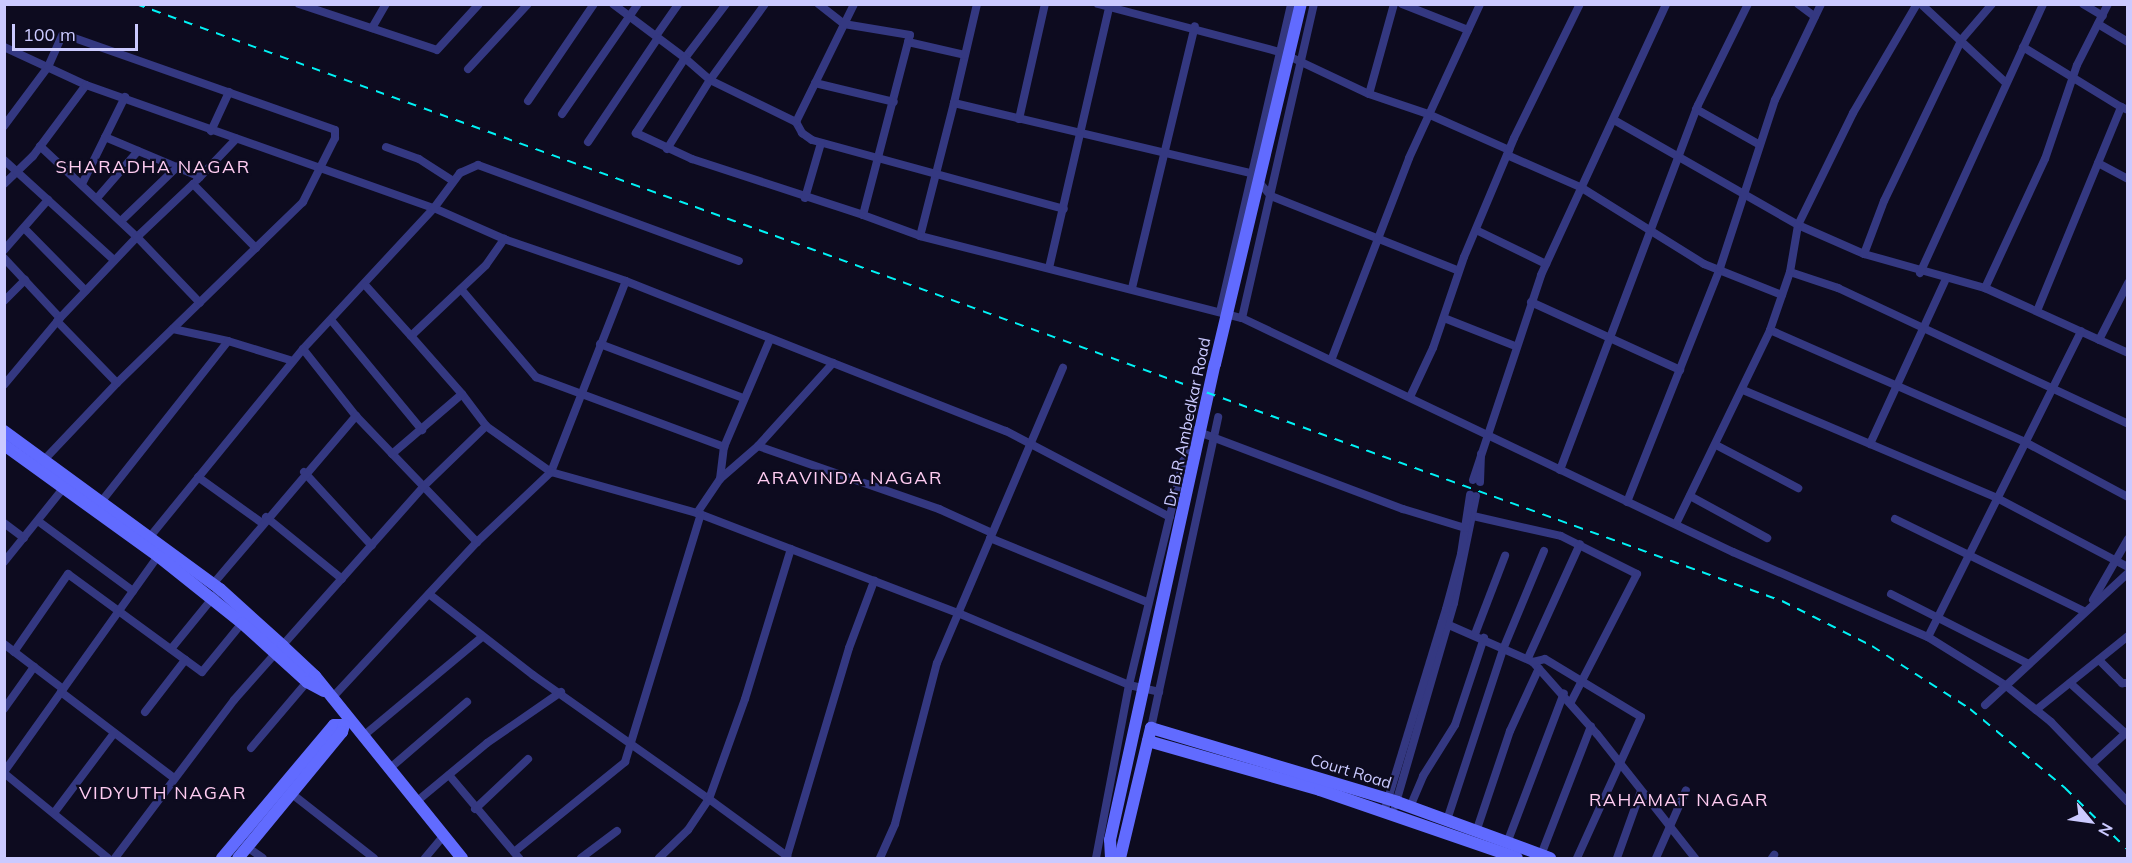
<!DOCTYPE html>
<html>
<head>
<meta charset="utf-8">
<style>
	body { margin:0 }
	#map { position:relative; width:2132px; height:863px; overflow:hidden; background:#0d0b1f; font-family:Mulish,sans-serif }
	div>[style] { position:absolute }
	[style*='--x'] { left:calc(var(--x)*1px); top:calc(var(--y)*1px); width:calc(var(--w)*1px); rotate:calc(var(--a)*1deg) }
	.street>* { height:8px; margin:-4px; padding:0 4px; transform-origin:4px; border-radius:4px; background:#343881 }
	.secondary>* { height:12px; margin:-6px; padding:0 6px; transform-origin:6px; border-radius:6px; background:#616bff }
	.rail>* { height:2px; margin-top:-1px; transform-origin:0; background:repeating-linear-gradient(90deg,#00f2f5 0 9px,transparent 0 17px) }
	span { translate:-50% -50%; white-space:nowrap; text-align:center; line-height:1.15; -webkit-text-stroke:4.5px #0d0b1f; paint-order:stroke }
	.street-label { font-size:16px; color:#cbcaff }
	.neighbourhood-label { font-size:18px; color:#ffccf1; letter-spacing:1.5px }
	.frame { position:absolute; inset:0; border:6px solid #cbcaff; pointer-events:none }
	.north { position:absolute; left:2060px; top:791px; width:60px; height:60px; -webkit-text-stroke:4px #0d0b1f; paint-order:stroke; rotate:119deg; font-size:16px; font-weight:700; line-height:24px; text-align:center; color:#cbcaff }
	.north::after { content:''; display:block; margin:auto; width:21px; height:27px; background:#cbcaff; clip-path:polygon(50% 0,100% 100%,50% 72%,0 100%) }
	.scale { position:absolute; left:12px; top:24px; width:126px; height:27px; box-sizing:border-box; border:3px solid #cbcaff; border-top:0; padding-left:8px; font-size:18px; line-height:21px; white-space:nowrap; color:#cbcaff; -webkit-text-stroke:4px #0d0b1f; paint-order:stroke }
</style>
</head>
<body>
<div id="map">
	<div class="street">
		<i style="--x:299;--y:4;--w:145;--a:18.4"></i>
		<i style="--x:437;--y:50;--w:62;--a:-47.6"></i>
		<i style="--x:613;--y:4;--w:90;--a:36.9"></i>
		<i style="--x:685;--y:58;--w:68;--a:-52.8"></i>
		<i style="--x:765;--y:4;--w:94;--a:125.9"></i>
		<i style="--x:710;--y:80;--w:33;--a:-139"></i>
		<i style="--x:685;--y:58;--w:90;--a:123.2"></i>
		<i style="--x:636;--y:133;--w:62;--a:24.9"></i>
		<i style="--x:692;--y:159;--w:180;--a:18.1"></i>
		<i style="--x:863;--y:215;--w:186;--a:-75.4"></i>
		<i style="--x:910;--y:35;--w:67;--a:-170.5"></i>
		<i style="--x:844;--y:24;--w:33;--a:-142"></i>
		<i style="--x:977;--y:4;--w:102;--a:103.1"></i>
		<i style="--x:954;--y:103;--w:305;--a:13.3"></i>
		<i style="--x:1251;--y:173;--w:30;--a:49"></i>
		<i style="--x:1271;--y:196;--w:202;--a:21.7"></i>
		<i style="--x:1098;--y:4;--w:188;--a:14.8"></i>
		<i style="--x:1280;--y:52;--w:98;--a:25.3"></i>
		<i style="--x:1394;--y:4;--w:93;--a:105.5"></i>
		<i style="--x:1369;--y:94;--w:62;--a:18.7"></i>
		<i style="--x:1428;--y:114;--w:89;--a:24"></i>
		<i style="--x:1402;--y:4;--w:71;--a:21.5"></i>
		<i style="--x:1798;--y:4;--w:21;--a:37"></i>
		<i style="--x:1921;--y:4;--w:115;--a:42.9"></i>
		<i style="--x:2083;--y:4;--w:23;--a:31"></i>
		<i style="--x:2098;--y:24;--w:35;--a:31"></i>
		<i style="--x:372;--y:28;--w:28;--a:-60"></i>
		<i style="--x:656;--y:36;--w:39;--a:-55"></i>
		<i style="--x:908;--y:42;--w:58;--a:12.8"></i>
		<i style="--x:4;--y:47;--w:90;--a:24.9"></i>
		<i style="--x:86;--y:85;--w:89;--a:126.7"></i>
		<i style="--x:33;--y:156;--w:40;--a:136"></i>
		<i style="--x:2023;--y:47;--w:115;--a:31.5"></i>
		<i style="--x:468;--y:69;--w:88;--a:-47.3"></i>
		<i style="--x:815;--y:83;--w:81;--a:13.5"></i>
		<i style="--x:86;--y:85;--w:369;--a:19.5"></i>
		<i style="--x:434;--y:208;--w:192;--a:132.9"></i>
		<i style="--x:303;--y:349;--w:247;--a:129.2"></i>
		<i style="--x:528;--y:101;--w:117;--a:-55.8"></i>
		<i style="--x:954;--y:103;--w:137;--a:104.3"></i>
		<i style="--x:920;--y:236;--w:332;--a:14.3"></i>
		<i style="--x:1242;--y:318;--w:544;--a:25.48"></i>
		<i style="--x:1733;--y:552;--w:213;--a:23.6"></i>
		<i style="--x:1928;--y:637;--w:91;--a:31.9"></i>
		<i style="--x:2005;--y:685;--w:59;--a:38.8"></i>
		<i style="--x:2051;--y:722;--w:111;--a:46.1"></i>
		<i style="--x:1696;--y:109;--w:73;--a:29.4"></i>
		<i style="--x:562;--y:114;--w:134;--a:-55.4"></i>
		<i style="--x:1019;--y:119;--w:118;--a:-77.3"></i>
		<i style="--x:1614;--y:120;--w:212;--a:29.7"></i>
		<i style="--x:1798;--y:225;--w:72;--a:23.7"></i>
		<i style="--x:1864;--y:254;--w:126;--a:15.7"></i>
		<i style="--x:1985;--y:288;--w:157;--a:24.4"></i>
		<i style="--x:796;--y:122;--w:13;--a:61"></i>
		<i style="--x:802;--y:133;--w:12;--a:35"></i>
		<i style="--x:812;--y:140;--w:261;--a:15.3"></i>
		<i style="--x:4;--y:126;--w:74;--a:-53.3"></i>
		<i style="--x:48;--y:67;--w:36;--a:-66"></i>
		<i style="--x:63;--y:34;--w:288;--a:19.4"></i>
		<i style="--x:335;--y:130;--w:8;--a:90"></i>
		<i style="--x:335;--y:138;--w:72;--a:116.6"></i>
		<i style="--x:303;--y:202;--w:260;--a:135.8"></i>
		<i style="--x:211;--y:131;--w:43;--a:-65.2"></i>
		<i style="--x:105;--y:137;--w:103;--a:22.8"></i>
		<i style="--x:588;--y:142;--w:125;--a:-56.1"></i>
		<i style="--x:40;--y:146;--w:133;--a:43.2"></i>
		<i style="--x:137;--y:237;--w:77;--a:-43.4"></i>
		<i style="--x:193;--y:184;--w:90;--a:45.5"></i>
		<i style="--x:386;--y:147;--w:35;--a:20"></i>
		<i style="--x:419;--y:159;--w:40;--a:32.9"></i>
		<i style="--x:667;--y:149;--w:81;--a:-58.1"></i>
		<i style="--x:710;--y:80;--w:96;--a:26"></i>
		<i style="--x:796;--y:122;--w:131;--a:-63.8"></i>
		<i style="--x:1507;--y:155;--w:82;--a:23.7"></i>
		<i style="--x:1582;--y:188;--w:144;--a:31.9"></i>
		<i style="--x:1704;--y:264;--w:84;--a:21.7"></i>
		<i style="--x:4;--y:160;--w:149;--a:42.3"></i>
		<i style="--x:2098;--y:163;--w:34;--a:28"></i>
		<i style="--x:197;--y:180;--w:57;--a:-46.4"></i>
		<i style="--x:83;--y:182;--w:95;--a:-63.7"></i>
		<i style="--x:98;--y:197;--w:61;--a:-49"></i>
		<i style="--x:805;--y:198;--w:57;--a:-73.8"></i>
		<i style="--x:863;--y:215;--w:61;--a:20.2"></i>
		<i style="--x:121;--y:221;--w:78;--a:-44"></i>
		<i style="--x:24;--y:228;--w:88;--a:45.5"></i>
		<i style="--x:1476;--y:230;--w:78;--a:25.9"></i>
		<i style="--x:4;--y:250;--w:67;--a:-48.7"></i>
		<i style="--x:1864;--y:254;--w:57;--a:-69.3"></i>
		<i style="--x:1884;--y:201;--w:180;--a:-64.3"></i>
		<i style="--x:1962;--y:39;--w:46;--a:-49.4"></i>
		<i style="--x:4;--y:258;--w:82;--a:47"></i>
		<i style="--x:60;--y:318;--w:87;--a:129.9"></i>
		<i style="--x:1049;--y:268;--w:271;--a:-77"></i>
		<i style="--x:1790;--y:272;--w:51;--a:18.4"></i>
		<i style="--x:1838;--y:288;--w:320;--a:25.1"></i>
		<i style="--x:1920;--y:273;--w:296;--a:-65.4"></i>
		<i style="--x:366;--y:286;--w:67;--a:48"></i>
		<i style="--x:1132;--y:288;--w:269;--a:-76.5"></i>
		<i style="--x:1985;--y:288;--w:142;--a:-65.1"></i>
		<i style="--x:2045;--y:159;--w:99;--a:-71.2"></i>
		<i style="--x:2077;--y:65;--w:68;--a:-63.1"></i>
		<i style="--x:461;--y:289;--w:116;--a:49.6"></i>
		<i style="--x:536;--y:377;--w:201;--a:20.4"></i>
		<i style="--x:4;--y:301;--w:30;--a:-45"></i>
		<i style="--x:1531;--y:302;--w:164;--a:24.5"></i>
		<i style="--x:2037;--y:311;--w:221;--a:-67.6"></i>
		<i style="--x:2121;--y:107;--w:8;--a:23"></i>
		<i style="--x:1220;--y:312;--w:316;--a:-77"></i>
		<i style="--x:60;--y:318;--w:112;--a:-46.5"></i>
		<i style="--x:137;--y:237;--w:91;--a:46.3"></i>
		<i style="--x:1242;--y:318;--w:322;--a:-77.1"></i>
		<i style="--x:1444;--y:318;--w:76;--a:21.5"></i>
		<i style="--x:331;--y:320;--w:143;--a:50.4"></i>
		<i style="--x:173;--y:329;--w:56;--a:12.3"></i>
		<i style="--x:1770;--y:330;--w:276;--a:23.7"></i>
		<i style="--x:2023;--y:441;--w:119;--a:28.1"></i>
		<i style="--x:2099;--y:340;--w:64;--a:-63"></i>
		<i style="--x:600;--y:344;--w:153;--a:20.7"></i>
		<i style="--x:303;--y:349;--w:85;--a:51.7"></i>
		<i style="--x:356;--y:416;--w:175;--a:46.2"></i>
		<i style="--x:1332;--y:358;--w:214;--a:-68.9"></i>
		<i style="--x:1409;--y:158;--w:170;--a:-65.2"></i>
		<i style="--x:833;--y:363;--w:186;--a:21.5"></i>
		<i style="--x:1006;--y:431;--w:185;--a:27.7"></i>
		<i style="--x:1743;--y:390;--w:276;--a:23"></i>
		<i style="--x:1997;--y:498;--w:148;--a:27.8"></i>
		<i style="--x:462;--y:394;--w:40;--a:53"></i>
		<i style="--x:486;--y:426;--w:80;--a:35.3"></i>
		<i style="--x:551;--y:472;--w:205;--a:-68.6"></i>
		<i style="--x:1410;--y:397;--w:54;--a:-64.9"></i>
		<i style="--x:1433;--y:348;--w:96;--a:-71.2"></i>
		<i style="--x:1464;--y:257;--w:129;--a:-67.2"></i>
		<i style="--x:1514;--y:138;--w:149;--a:-63.8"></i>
		<i style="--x:1870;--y:444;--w:182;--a:-65.3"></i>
		<i style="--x:1716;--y:445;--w:93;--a:27.7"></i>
		<i style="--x:758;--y:446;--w:192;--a:19.2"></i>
		<i style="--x:939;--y:509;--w:58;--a:24.4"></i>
		<i style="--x:392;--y:454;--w:92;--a:-40.6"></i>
		<i style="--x:462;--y:394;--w:77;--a:-131.3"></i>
		<i style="--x:411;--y:336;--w:103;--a:-43.4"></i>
		<i style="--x:486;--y:265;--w:32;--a:-55"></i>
		<i style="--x:44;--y:460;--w:106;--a:-46.5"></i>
		<i style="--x:117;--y:383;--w:86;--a:-134.1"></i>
		<i style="--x:1560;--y:470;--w:390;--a:-69.3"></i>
		<i style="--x:1698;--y:105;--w:113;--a:-63.7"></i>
		<i style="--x:304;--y:472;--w:100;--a:47.4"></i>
		<i style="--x:198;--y:477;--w:79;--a:35.7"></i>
		<i style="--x:720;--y:479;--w:32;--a:-83"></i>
		<i style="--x:724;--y:447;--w:117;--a:-66.9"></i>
		<i style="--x:1473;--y:480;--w:216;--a:-71.6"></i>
		<i style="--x:1541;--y:275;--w:298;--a:-65.2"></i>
		<i style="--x:1480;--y:482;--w:28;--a:-88"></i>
		<i style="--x:1690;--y:496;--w:88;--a:28.6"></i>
		<i style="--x:101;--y:502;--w:205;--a:-51.7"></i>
		<i style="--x:228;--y:341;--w:68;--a:17.1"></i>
		<i style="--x:1627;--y:502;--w:252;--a:-68.3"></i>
		<i style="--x:1720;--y:268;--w:177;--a:-71.9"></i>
		<i style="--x:1775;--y:100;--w:106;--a:-64.4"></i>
		<i style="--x:697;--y:513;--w:41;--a:-55.9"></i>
		<i style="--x:720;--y:479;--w:50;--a:-41"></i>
		<i style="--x:758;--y:446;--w:112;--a:-47.9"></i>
		<i style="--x:833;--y:363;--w:223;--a:-158.4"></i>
		<i style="--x:626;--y:281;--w:129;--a:-161"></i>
		<i style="--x:504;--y:239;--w:77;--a:-156.1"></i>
		<i style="--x:434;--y:208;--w:44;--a:-53.4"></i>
		<i style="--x:460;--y:173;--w:20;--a:-24"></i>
		<i style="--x:478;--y:165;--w:278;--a:20.2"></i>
		<i style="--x:1473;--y:516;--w:90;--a:12.8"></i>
		<i style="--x:1561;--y:536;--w:85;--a:26.6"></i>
		<i style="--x:1637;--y:574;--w:144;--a:117.3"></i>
		<i style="--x:266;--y:517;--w:98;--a:39.2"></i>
		<i style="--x:1895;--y:519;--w:210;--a:26"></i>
		<i style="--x:38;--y:521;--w:118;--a:36.4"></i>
		<i style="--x:4;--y:523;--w:25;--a:37"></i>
		<i style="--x:1676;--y:524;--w:216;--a:-64.1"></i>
		<i style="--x:1770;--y:330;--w:61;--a:-71"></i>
		<i style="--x:1790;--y:272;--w:48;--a:-80.3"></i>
		<i style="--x:1798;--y:225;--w:125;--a:-63.8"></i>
		<i style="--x:1853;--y:113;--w:126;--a:-59.6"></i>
		<i style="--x:990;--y:538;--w:170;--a:22.2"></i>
		<i style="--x:4;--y:562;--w:99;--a:-51.2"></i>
		<i style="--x:213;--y:584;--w:221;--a:-49.6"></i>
		<i style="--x:429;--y:594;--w:132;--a:37.9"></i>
		<i style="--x:533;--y:675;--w:215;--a:35.2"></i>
		<i style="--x:709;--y:799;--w:106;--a:-70.2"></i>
		<i style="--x:745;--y:699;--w:157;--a:-73"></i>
		<i style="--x:1891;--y:594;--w:153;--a:26.9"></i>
		<i style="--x:2093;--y:600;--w:70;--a:-60.2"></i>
		<i style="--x:1442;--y:622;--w:99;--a:23.7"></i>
		<i style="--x:1533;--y:662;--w:96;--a:48.4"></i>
		<i style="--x:1597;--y:734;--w:158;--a:51.7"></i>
		<i style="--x:1475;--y:634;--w:84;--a:-69"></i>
		<i style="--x:1928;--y:637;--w:342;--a:-63.4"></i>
		<i style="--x:4;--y:644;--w:74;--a:37.3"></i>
		<i style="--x:171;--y:649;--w:77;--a:-50.8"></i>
		<i style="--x:14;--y:652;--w:95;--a:-55.3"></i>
		<i style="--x:68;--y:574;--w:166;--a:36.2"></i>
		<i style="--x:202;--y:672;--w:63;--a:-50.8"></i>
		<i style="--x:1528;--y:658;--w:125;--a:-65.5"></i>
		<i style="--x:2099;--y:660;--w:33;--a:45"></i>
		<i style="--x:2122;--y:683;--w:6;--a:0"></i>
		<i style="--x:1533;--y:662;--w:12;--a:-14"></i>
		<i style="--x:1545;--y:659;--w:112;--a:31.1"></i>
		<i style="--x:1641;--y:717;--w:155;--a:114.4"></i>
		<i style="--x:2070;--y:683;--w:74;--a:42.3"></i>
		<i style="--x:61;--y:692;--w:142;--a:37.3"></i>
		<i style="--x:331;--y:699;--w:214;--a:-47.1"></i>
		<i style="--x:477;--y:542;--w:102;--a:-43.4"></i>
		<i style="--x:551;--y:472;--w:152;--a:15.7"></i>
		<i style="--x:697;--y:513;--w:280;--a:21"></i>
		<i style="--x:958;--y:613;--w:186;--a:22.8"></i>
		<i style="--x:1129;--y:685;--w:31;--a:13"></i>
		<i style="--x:1985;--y:705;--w:195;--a:-42.7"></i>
		<i style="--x:4;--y:709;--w:52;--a:-54.5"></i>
		<i style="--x:2036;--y:710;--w:118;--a:-38.8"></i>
		<i style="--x:145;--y:712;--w:66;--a:-52.4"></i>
		<i style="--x:1151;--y:728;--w:318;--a:-77.8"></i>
		<i style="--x:362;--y:737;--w:156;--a:-39.8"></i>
		<i style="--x:251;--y:748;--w:87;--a:-49.7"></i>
		<i style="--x:2093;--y:763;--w:47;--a:-42.4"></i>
		<i style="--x:389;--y:769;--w:103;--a:-40.7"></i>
		<i style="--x:4;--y:772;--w:265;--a:-54.5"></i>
		<i style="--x:4;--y:773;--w:134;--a:39.3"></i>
		<i style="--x:449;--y:775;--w:109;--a:49.9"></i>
		<i style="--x:292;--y:794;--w:104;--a:38"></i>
		<i style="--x:416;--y:802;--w:92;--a:-39.7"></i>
		<i style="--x:487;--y:743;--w:90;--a:-34.6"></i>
		<i style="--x:1395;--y:806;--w:211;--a:-73.8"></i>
		<i style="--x:1454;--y:603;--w:109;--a:-78.4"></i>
		<i style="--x:1410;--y:807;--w:34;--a:-67"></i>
		<i style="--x:1423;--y:776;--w:60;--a:-57.9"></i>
		<i style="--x:1455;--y:725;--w:92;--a:-71.6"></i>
		<i style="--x:475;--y:809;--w:73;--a:-43.3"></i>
		<i style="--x:1384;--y:812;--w:212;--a:-73"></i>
		<i style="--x:1446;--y:609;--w:57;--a:-74.7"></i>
		<i style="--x:1461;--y:554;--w:60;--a:-81.3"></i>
		<i style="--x:54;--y:813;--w:100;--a:-53.1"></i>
		<i style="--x:1447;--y:820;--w:182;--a:-71.8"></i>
		<i style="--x:1504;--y:647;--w:104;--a:-67.4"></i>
		<i style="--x:1476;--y:832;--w:107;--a:-71.4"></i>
		<i style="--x:1510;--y:731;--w:69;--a:-65.3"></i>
		<i style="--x:1507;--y:843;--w:160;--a:-69.2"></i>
		<i style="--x:247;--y:847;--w:19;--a:35"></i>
		<i style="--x:514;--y:852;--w:143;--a:-39"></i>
		<i style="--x:625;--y:762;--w:259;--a:-73"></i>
		<i style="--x:1541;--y:855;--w:138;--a:-68.8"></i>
		<i style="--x:115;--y:858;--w:198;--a:-53"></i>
		<i style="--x:234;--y:700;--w:285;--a:-48.4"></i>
		<i style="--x:423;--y:487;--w:88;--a:-44.1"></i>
		<i style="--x:425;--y:858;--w:30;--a:-50"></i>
		<i style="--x:581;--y:858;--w:45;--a:-36.9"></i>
		<i style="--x:659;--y:858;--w:40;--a:-44"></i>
		<i style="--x:688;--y:830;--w:37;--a:-56"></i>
		<i style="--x:709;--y:799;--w:97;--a:36.2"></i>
		<i style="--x:787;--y:856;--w:217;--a:-73.4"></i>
		<i style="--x:849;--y:648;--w:72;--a:-69.5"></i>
		<i style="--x:880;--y:858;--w:37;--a:-66"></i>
		<i style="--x:895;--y:824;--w:166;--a:-75.4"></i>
		<i style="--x:937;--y:663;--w:321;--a:-66.9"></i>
		<i style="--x:1096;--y:858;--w:176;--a:-79.2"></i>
		<i style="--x:1129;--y:685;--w:263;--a:-76.4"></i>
		<i style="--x:1191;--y:429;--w:227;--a:20.7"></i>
		<i style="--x:1403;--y:509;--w:65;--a:17"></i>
		<i style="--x:1617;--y:858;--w:71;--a:-70.3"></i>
		<i style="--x:1656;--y:858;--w:74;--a:-66.2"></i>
		<i style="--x:1772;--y:858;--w:4;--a:-56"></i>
	</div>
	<div class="secondary">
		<i style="--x:4;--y:431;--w:268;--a:36.2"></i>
		<i style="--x:220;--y:589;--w:85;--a:42.1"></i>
		<i style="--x:283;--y:646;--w:44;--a:43.2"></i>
		<i style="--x:315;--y:676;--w:234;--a:51.1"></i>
		<i style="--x:4;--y:445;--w:190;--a:35.8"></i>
		<i style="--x:158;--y:556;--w:107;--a:38.6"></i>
		<i style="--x:242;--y:623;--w:88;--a:42.2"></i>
		<i style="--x:307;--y:682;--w:19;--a:28"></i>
		<i style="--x:1148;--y:741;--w:179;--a:15.9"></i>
		<i style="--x:1320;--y:790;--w:208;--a:19"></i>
		<i style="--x:222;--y:858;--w:174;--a:-49.9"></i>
		<i style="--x:334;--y:725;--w:10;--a:0"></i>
		<i style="--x:344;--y:725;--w:7;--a:106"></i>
		<i style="--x:342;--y:732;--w:163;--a:129.5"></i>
		<i style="--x:1111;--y:858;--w:18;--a:-93"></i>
		<i style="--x:1110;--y:840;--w:487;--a:-77.6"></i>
		<i style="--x:1215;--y:364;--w:370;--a:-76.6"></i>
		<i style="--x:1120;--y:858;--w:134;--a:-76.6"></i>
		<i style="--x:1151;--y:728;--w:257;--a:16.7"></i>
		<i style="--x:1397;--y:802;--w:163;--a:20.1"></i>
	</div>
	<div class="rail">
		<i style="--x:136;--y:4;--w:1751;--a:19.94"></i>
		<i style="--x:1782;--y:601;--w:101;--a:26.6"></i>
		<i style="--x:1872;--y:646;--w:117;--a:32.7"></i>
		<i style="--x:1970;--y:709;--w:124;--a:39.7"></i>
		<i style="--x:2065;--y:788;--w:88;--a:44.5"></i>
	</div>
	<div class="street-label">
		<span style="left:1187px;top:422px;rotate:-78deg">Dr B.R Ambedkar Road</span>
		<span style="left:1351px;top:771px;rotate:17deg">Court Road</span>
	</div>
	<div class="neighbourhood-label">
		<span style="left:153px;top:167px">SHARADHA NAGAR</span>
		<span style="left:850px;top:478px">ARAVINDA NAGAR</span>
		<span style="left:163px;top:793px">VIDYUTH NAGAR</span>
		<span style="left:1679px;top:800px">RAHAMAT NAGAR</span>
	</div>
	<div class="frame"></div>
	<div class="north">N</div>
	<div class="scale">100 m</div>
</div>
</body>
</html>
